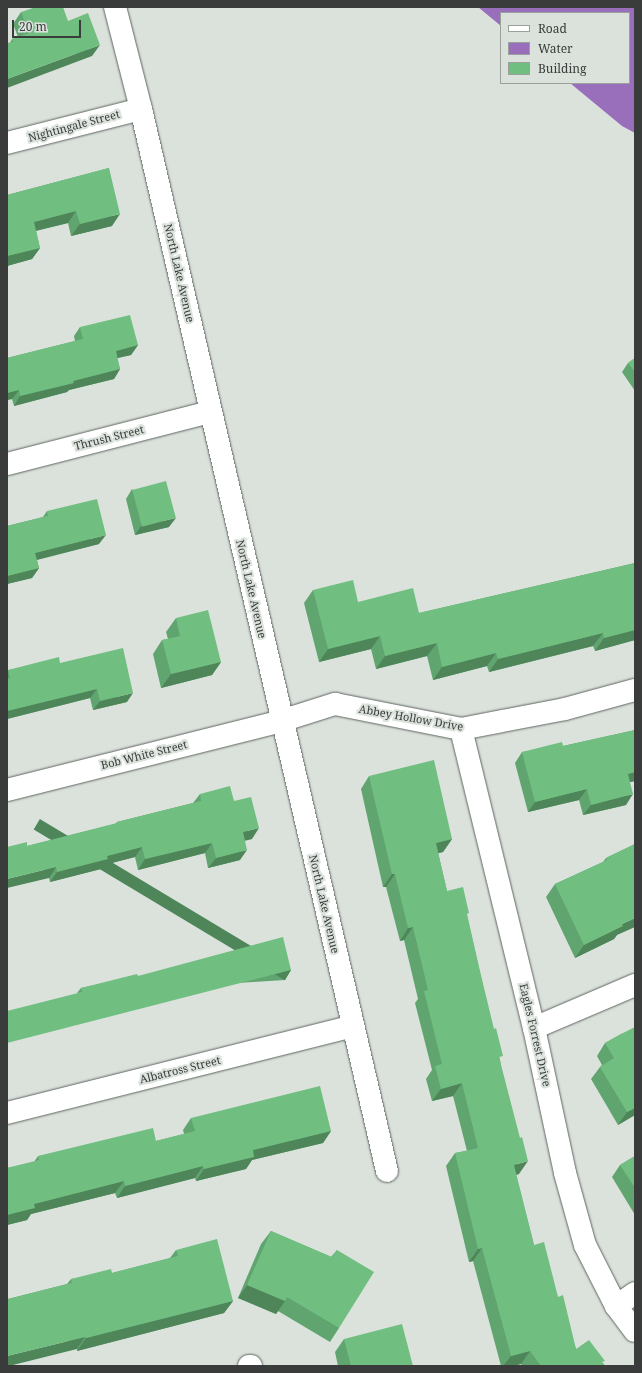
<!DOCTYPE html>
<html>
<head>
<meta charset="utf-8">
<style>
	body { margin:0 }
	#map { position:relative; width:642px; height:1373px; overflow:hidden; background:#dbe2dc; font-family:"Noto Serif",serif }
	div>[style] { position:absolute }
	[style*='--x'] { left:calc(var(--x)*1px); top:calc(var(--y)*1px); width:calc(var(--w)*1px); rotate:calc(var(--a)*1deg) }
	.water>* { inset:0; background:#996fbb }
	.roads { filter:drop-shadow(0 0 1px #5f6560) drop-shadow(0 0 1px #5f6560) }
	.minor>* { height:22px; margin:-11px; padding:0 11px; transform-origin:11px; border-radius:11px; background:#fff }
	.wall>* { inset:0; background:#60a46f }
	.shaded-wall>* { inset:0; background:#4e865a; transform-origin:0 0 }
	.building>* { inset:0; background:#70bf81; transform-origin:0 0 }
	span { translate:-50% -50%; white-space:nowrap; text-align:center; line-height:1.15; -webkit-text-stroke:4px #dbe2dc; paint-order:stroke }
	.street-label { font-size:11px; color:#393c3a }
	.frame { position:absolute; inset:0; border:8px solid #393c3a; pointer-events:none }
	.legend { position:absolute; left:500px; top:12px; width:130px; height:72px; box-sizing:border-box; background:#dbe2dc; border:1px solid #9aa09b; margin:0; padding:5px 7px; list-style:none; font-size:12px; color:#393c3a }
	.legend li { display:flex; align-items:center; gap:8px; height:20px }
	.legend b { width:20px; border:1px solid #9aa09b }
	.scale { position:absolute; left:12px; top:20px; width:69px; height:18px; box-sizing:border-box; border:2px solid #393c3a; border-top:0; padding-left:5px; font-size:12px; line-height:14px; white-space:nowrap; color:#393c3a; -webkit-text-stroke:3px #dbe2dc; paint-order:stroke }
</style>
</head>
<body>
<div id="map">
	<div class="water">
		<i style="clip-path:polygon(478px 7px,635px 7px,635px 133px,622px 126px,570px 83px,629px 83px,629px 13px,501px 13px,501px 26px)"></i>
	</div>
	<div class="roads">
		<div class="minor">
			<i style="--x:115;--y:7;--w:105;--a:75.7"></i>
			<i style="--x:141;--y:109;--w:1090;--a:76.96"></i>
			<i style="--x:7;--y:143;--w:138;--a:-14.2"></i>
			<i style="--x:7;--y:464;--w:210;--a:-14.4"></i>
			<i style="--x:461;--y:729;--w:308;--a:76.3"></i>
			<i style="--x:534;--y:1028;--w:148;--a:77.9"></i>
			<i style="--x:565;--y:1173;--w:75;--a:74.5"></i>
			<i style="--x:585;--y:1245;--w:68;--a:63.1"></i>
			<i style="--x:616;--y:1306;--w:31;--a:53"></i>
			<i style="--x:7;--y:790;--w:283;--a:-14.1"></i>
			<i style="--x:281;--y:721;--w:57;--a:-17.5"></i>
			<i style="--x:335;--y:704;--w:128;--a:11.2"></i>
			<i style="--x:461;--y:729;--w:106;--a:-10.9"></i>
			<i style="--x:565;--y:709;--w:73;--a:-15.2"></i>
			<i style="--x:534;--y:1028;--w:110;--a:-23.1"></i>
			<i style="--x:7;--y:1113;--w:357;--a:-14.1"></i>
			<i style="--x:616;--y:1306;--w:23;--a:-34"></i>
			<i style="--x:249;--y:1366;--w:2;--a:0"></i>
		</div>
	</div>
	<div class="wall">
		<i style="clip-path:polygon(21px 12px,68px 21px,92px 56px,10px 43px,12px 39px,18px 37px,13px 24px)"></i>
		<i style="clip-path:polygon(109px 168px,112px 226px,71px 236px,68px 223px,36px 231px,40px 248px,32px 259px,7px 266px,7px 195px)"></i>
		<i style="clip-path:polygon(80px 327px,138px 345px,131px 355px,117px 358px,120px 369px,114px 379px,69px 390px,67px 392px,14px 406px,12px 399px,7px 400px,7px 358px,75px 341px,74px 336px)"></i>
		<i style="clip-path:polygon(635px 358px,635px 391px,622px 372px,628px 363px)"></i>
		<i style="clip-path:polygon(132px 489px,169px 527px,135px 535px,126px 499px)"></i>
		<i style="clip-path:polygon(47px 511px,99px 544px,37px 560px,39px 568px,32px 578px,7px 584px,7px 526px,43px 517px)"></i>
		<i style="clip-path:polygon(635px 563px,635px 640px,595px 651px,593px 646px,489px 672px,487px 666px,433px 680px,427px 656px,376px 669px,371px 649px,319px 662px,304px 603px,313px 590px,358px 602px,419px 613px)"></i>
		<i style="clip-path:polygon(176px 618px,221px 662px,212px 675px,161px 688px,153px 654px,162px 640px,168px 639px,166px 632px)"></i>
		<i style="clip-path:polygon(60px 663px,127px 702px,93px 710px,90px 698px,7px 719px,7px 671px,8px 670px)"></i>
		<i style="clip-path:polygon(635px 730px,635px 781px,630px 782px,626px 805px,583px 815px,579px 800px,528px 812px,515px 763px,522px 752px,563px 746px)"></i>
		<i style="clip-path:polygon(369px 776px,452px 839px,443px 852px,438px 853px,447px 891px,467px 916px,500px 1060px,519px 1174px,516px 1175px,534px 1245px,558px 1297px,576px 1349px,603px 1363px,605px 1366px,522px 1366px,521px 1364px,512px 1366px,501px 1366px,473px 1261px,469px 1262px,446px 1166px,455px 1153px,467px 1151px,453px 1096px,432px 1101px,426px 1079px,432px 1070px,415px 1003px,418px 999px,404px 940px,400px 941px,386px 887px,383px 887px,361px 789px)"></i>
		<i style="clip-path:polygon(200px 794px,234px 801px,252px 839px,245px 840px,240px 860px,208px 868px,205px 853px,138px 870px,135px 857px,104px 865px,101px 869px,50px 882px,49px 878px,27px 846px,115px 824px,117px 822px,193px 803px)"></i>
		<i style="clip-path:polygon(635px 844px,617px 935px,614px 939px,575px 958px,546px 897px,555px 884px,603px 862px,606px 858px)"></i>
		<i style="clip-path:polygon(291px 970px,285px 980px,77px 993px,81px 988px,138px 976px)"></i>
		<i style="clip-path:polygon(623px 1033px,635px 1115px,618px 1125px,591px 1079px,600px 1067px,602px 1065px,597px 1056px,605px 1043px)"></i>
		<i style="clip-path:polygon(191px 1118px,331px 1131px,323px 1143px,252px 1160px,246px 1169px,196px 1181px,195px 1178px,117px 1198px,115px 1193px,31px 1214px,27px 1220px,7px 1225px,7px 1168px,34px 1162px,38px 1156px,156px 1141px,184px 1134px,183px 1130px)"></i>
		<i style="clip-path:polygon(635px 1156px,635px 1215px,612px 1177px,620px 1165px)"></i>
		<i style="clip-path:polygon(271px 1231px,331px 1257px,337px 1250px,339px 1328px,330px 1342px,278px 1311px,276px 1314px,238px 1298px,261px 1244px)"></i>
		<i style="clip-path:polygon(176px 1250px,233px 1301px,224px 1313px,77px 1351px,77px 1349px,8px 1299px,67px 1284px,71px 1279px,112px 1273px,170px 1258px)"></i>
		<i style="clip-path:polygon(344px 1339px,413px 1366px,338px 1366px,335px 1352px)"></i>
	</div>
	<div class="shaded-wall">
		<i style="clip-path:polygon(100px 45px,92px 56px,7px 88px,7px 79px)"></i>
		<i style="clip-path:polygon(76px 211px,68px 223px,26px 233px,34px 222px)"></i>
		<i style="clip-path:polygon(120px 214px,112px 226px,71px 236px,80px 224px)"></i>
		<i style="clip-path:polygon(40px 248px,32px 259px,7px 266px,7px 256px)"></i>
		<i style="clip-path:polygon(138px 345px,131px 355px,109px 360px,116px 351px)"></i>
		<i style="clip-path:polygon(120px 369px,114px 379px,69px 390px,67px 392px,14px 406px,20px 396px,73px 381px)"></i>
		<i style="clip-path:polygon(19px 390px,12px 399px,7px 400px,7px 393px)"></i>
		<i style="clip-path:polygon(176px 518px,169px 527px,135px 535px,141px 526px)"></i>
		<i style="clip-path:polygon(106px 535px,99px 544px,28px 562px,35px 553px)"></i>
		<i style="clip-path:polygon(39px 568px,32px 578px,7px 584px,7px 576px)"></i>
		<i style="clip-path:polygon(635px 630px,635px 640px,595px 651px,604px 638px)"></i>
		<i style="clip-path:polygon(603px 633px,593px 646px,489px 672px,498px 659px)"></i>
		<i style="clip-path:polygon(380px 636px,371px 649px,319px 662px,328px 649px)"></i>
		<i style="clip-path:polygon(437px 643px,427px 656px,376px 669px,385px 656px)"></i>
		<i style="clip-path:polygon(496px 653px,487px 666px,433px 680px,442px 667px)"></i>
		<i style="clip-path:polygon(221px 662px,212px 675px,161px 688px,171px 674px)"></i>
		<i style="clip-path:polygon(97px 689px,90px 698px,7px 719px,7px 711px)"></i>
		<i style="clip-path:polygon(133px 693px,127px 702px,93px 710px,100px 701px)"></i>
		<i style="clip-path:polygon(635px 772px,635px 781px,621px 784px,628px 774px)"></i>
		<i style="clip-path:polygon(587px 789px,579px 800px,528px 812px,535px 802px)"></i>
		<i style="clip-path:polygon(633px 794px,626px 805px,583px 815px,591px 805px)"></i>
		<i style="clip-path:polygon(259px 828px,252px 839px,236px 843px,243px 832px)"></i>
		<i style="clip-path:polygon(452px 839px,443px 852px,427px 856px,436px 843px)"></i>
		<i style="clip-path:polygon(212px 843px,205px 853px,138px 870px,145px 859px)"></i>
		<i style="clip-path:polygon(142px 847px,135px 857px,104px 865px,101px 869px,50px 882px,57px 872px,107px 856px)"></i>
		<i style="clip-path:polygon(247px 850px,240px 860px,208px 868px,216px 858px)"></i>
		<i style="clip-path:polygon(56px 867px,49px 878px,7px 888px,7px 879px)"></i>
		<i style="clip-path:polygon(392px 874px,395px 874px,386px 887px,383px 887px)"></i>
		<i style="clip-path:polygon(635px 918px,635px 927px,617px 935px,614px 939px,575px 958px,584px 945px,622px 924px)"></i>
		<i style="clip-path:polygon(413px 927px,404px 940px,400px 941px,408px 928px)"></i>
		<i style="left:291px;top:970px;width:12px;height:293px;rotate:121deg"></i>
		<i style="clip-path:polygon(462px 1083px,453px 1096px,432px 1101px,441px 1089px)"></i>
		<i style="clip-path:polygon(635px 1108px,635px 1115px,618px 1125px,627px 1112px)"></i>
		<i style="clip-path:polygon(331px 1131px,323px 1143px,252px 1160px,246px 1169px,196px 1181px,204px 1169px,253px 1150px)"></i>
		<i style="clip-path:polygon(528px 1161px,519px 1174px,505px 1177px,514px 1165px)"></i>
		<i style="clip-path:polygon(203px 1166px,195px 1178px,117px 1198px,125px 1186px)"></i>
		<i style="clip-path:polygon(124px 1181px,115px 1193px,31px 1214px,27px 1220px,7px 1225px,7px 1215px,34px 1204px)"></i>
		<i style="clip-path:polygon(482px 1248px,473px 1261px,469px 1262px,478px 1249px)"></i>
		<i style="clip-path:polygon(247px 1285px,285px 1301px,276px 1314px,238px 1298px)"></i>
		<i style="clip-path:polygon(233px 1301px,224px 1313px,77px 1351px,86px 1338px)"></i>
		<i style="clip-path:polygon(85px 1337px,77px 1349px,9px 1366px,7px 1366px,7px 1356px)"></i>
		<i style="clip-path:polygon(530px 1351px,521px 1364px,512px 1366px,503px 1366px,511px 1356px)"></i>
	</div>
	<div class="building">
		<i style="clip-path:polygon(36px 7px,63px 7px,68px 21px,88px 13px,100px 45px,7px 79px,7px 43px,13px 42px,12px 39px,29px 33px,21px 12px)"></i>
		<i style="clip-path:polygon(109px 168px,120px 214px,80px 224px,76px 211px,34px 222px,40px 248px,7px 256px,7px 195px)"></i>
		<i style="clip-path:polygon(130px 315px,138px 345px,116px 351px,120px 369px,73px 381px,74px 383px,20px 396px,19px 390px,7px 393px,7px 358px,83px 339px,80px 327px)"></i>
		<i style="clip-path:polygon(635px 358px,635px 372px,628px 363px)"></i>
		<i style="left:166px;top:481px;width:38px;height:35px;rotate:75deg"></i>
		<i style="clip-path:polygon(97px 499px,106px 535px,35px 553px,39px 568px,7px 576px,7px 526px,48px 516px,47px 511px)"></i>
		<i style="clip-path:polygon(635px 563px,635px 630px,604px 638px,603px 633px,498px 659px,496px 653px,442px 667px,437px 643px,385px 656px,380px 636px,328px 649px,313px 590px,353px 580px,358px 602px,413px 588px,419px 613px)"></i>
		<i style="clip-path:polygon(208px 610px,221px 662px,171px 674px,162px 640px,180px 636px,176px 618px)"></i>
		<i style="clip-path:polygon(123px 648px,133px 693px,100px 701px,97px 689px,7px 711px,7px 679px,10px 678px,8px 670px,59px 657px,60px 663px)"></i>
		<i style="clip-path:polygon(635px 730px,635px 772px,628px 774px,633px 794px,591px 805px,587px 789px,535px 802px,522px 752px,562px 742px,563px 746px)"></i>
		<i style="clip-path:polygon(434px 760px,452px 839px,436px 843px,447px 891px,463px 887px,469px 913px,467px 914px,479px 967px,494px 1029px,496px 1028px,503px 1056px,499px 1057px,520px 1138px,522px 1137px,528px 1161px,514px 1165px,534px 1245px,544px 1242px,558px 1297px,563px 1295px,576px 1349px,589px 1340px,605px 1361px,602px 1362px,605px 1366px,541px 1366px,530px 1351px,511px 1356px,482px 1248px,478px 1249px,455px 1153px,478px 1148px,462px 1083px,441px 1089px,435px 1066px,442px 1064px,424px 991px,428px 990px,413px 927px,408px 928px,395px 874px,392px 874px,369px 776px)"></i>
		<i style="clip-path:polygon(230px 786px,234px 801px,251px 797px,259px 828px,243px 832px,247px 850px,216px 858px,212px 843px,145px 859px,142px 847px,107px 856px,108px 859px,57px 872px,56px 867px,7px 879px,7px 847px,27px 842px,27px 846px,117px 823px,117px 822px,201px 801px,200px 794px)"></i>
		<i style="clip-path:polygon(635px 844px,635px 918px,622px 924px,623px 926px,584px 945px,555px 884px,607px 860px,606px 858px)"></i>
		<i style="clip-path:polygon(283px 937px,291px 970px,7px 1043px,7px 1011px,82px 992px,81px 988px,137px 974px,138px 976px)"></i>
		<i style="clip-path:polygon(635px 1027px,635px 1108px,627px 1112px,600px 1067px,614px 1058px,605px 1043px,623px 1033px)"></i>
		<i style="clip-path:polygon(320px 1086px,331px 1131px,253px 1150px,254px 1157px,204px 1169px,203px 1166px,125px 1186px,124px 1181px,34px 1204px,35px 1208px,7px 1215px,7px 1168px,39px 1160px,38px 1156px,153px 1128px,156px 1141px,195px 1131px,191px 1118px)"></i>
		<i style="clip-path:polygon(635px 1156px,635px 1188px,620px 1165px)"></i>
		<i style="clip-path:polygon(271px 1231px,332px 1257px,337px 1250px,374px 1272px,339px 1328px,287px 1297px,285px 1301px,247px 1285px)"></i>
		<i style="clip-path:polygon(217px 1239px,233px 1301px,86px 1338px,85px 1337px,7px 1356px,7px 1296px,8px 1299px,72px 1283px,71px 1279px,111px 1269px,112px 1273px,178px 1256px,176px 1250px)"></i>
		<i style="clip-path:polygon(402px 1324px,413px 1366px,351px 1366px,344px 1339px)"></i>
	</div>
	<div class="street-label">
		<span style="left:74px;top:126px;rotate:-15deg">Nightingale Street</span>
		<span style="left:179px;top:273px;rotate:77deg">North Lake Avenue</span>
		<span style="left:109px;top:438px;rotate:-14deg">Thrush Street</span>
		<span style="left:251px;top:589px;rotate:77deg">North Lake Avenue</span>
		<span style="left:411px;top:718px;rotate:10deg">Abbey Hollow Drive</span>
		<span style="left:144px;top:755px;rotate:-14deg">Bob White Street</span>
		<span style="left:324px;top:904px;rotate:77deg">North Lake Avenue</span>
		<span style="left:535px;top:1035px;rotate:77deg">Eagles Forrest Drive</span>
		<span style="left:180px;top:1070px;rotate:-14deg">Albatross Street</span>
	</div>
	<div class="frame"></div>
	<ul class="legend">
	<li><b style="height:5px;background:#fff"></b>Road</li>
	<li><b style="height:11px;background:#996fbb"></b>Water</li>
	<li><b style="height:11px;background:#70bf81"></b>Building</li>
	</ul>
	<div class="scale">20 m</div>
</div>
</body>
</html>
